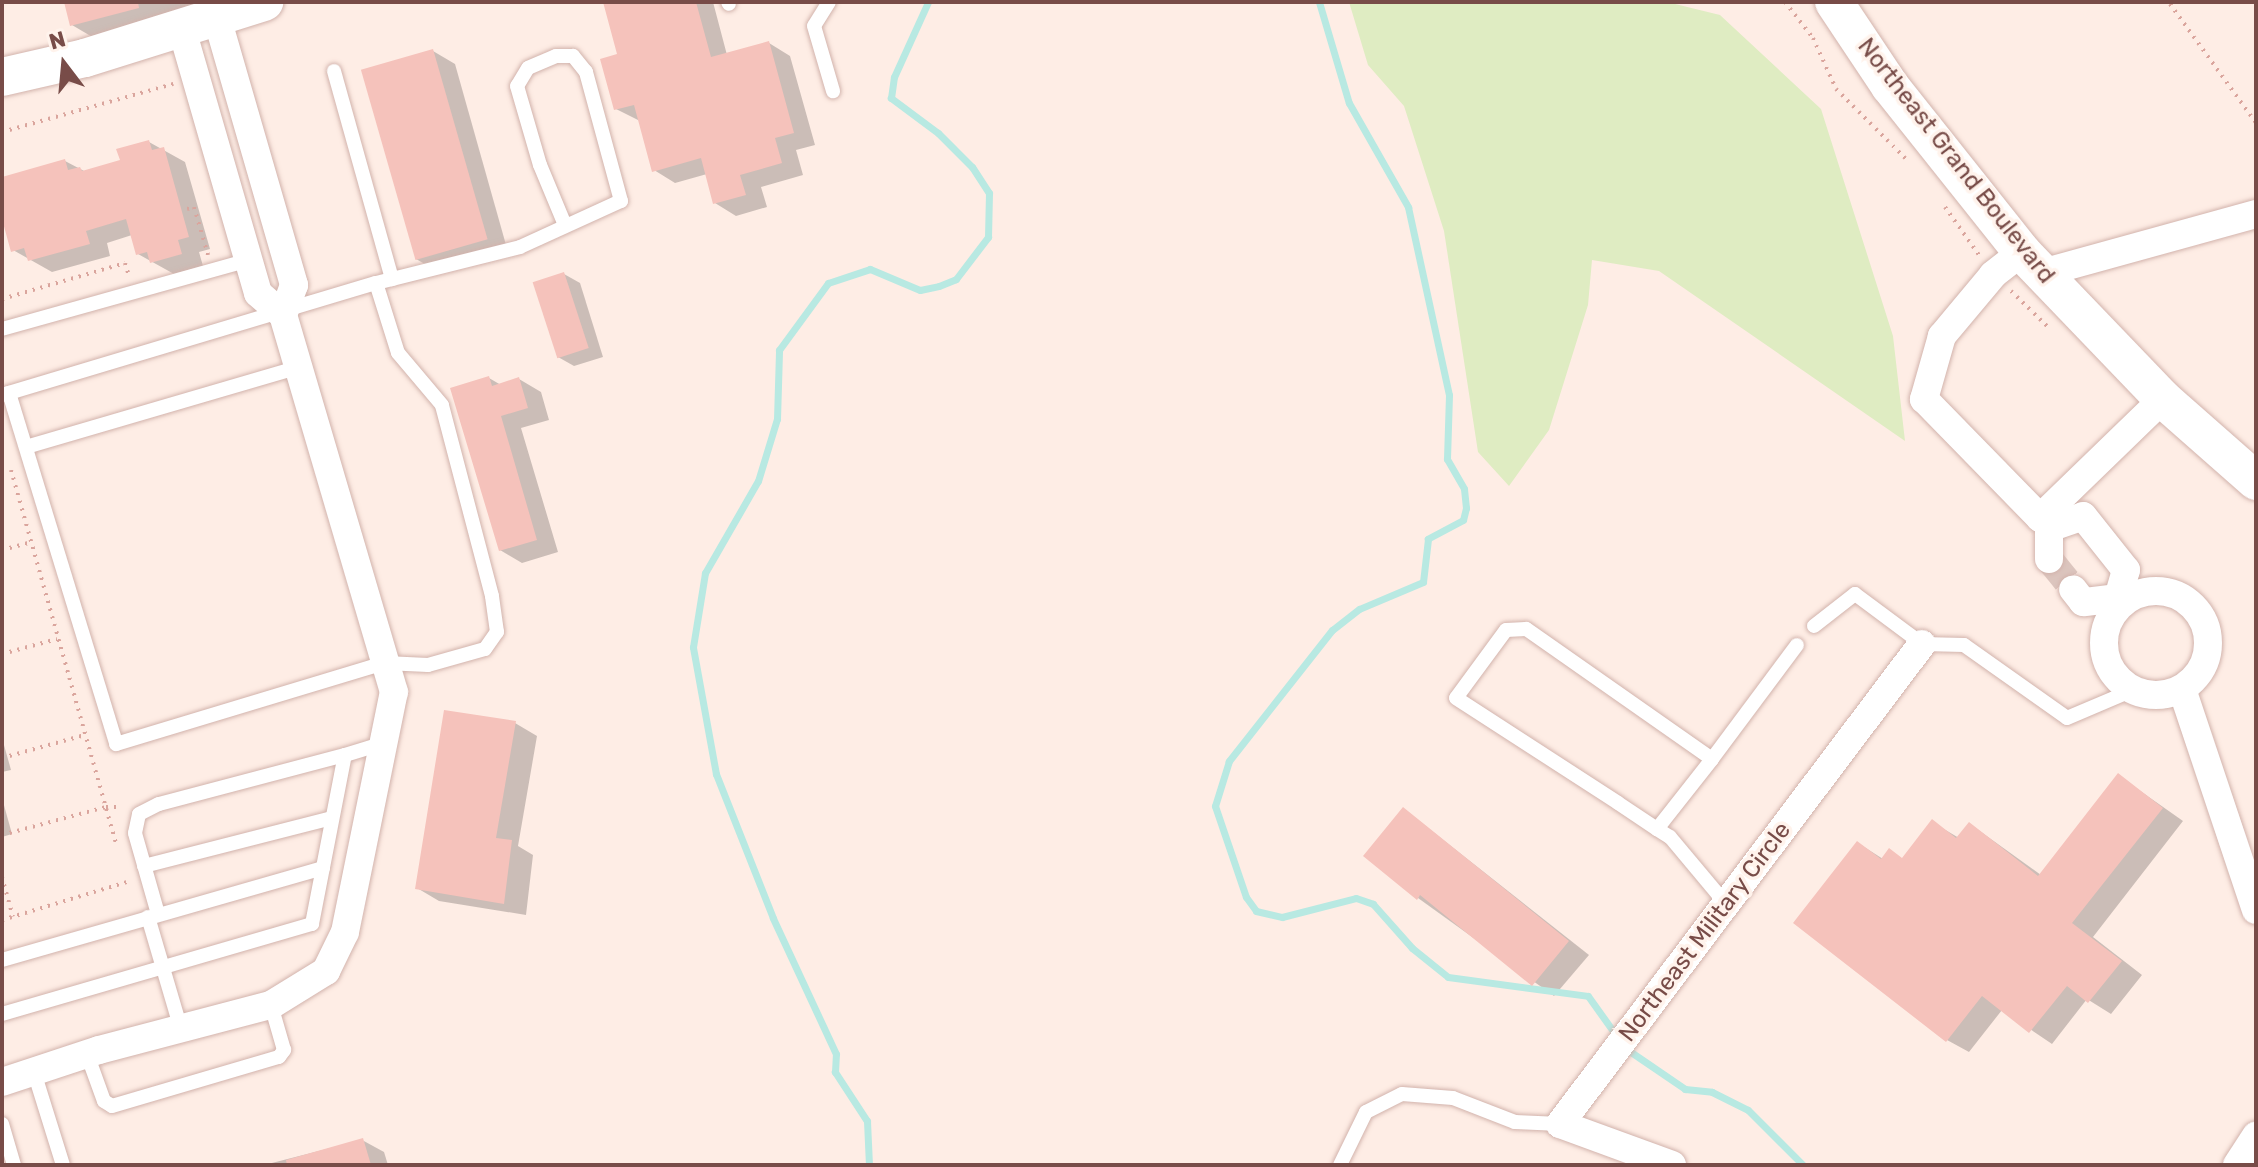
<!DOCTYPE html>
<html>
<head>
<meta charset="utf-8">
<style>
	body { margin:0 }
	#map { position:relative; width:2258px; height:1167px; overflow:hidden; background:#feede5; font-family:Rubik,sans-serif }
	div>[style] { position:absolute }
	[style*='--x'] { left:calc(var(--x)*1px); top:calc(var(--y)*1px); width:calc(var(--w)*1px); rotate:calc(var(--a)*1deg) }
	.green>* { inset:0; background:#dfecc2 }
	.shadow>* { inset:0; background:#0003 }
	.stream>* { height:7px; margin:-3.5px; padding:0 3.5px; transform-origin:3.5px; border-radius:3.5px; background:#b8e9e2 }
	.building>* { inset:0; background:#f5c2bb; transform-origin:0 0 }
	.street-tunnel>* { height:28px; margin-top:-14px; transform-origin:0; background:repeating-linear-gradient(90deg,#dcc5be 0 28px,transparent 0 42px) }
	.path>* { height:4px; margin-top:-2px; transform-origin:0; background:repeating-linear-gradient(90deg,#daa59d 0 2px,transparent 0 8px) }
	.roads { filter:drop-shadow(0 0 2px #d2b3ac) drop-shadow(0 0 2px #d2b3ac) }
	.lane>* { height:14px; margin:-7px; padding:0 7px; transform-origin:7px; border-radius:7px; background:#fff }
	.street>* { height:28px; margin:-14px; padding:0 14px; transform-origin:14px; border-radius:14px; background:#fff }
	.street>.ring { margin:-14px; padding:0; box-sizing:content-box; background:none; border:28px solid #fff; border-radius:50% }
	.secondary>* { height:38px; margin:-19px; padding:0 19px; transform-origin:19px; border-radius:19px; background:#fff }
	span { translate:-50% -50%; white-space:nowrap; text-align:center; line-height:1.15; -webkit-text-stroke:7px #fff3ec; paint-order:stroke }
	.street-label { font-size:24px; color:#784c48 }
	.frame { position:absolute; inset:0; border:4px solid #784c48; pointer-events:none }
	.north { position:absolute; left:24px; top:24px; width:80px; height:80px; -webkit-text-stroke:6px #fff3ec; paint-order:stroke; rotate:344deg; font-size:22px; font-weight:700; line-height:32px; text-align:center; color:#784c48 }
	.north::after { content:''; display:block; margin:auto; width:28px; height:36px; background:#784c48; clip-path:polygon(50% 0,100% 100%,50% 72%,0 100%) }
</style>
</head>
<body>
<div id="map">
	<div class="green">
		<i style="clip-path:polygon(1349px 2px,1667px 2px,1720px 15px,1821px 109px,1893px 336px,1905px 441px,1659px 271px,1592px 260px,1588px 305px,1549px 430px,1509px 486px,1478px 452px,1444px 231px,1404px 106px,1368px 65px)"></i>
	</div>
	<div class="shadow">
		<i style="clip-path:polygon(66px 2px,224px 2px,94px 38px,72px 25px)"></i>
		<i style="clip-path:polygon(605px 2px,713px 2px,727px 55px,769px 43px,790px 56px,815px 145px,796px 150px,803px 175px,761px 187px,767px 207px,736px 216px,715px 203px,707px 174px,675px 183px,654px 170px,640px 121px,616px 109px,619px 55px)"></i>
		<i style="clip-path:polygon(433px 51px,455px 64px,508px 252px,437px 271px,416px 259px)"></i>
		<i style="clip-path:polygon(149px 142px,185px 162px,210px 249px,199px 252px,203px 266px,174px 274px,138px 254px,132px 235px,107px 243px,110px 256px,52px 272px,13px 250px,2px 191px,65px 161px,86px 172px,122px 162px)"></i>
		<i style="clip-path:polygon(564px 274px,580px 283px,603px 357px,574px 366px,558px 357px)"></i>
		<i style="clip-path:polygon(489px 378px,501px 385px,519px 379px,541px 392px,549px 420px,521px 428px,558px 552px,522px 563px,500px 550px)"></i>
		<i style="clip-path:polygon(515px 723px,537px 736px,518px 846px,533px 855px,526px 915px,439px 901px,417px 888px)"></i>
		<i style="clip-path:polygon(2px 738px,11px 770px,2px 772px)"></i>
		<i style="clip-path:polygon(2119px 776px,2183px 821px,2093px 937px,2142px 975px,2111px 1014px,2087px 999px,2052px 1044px,2002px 1010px,1969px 1052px,1947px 1040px,1858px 843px,1883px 859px,1903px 859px,1932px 822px,1959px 838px,1970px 824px,2041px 875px)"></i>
		<i style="clip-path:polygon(2px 798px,12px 834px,2px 837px)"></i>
		<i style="clip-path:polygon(1404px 809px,1589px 955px,1554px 996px,1418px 898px)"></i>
		<i style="clip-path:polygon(362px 1140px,384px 1152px,388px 1165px,264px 1165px)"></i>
	</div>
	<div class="stream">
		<i style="--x:1319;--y:2;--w:105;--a:73.5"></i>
		<i style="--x:1349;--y:103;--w:120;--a:60.4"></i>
		<i style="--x:1408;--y:207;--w:192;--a:77.7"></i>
		<i style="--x:1449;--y:395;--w:64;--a:91.8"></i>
		<i style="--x:1447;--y:459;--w:34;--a:60"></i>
		<i style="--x:1464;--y:489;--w:19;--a:84"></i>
		<i style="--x:1466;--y:508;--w:12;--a:104"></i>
		<i style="--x:1463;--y:520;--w:40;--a:152"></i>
		<i style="--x:1428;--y:539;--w:43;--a:96.6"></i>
		<i style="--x:1423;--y:582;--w:69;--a:157.1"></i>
		<i style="--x:1359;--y:609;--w:34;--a:142"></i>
		<i style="--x:1332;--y:630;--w:167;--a:128.2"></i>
		<i style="--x:1229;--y:761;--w:47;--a:107.3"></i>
		<i style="--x:1215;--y:806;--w:96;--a:71.2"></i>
		<i style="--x:1246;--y:897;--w:17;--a:54"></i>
		<i style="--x:1256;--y:911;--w:27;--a:13"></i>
		<i style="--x:1282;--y:917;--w:76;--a:-14.4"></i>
		<i style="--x:1356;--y:898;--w:18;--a:19"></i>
		<i style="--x:1373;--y:904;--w:59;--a:48.4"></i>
		<i style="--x:1412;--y:948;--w:46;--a:38.9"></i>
		<i style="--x:1448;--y:977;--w:141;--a:7.7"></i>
		<i style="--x:1588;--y:996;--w:52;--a:54.5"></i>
		<i style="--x:1625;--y:1048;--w:73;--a:34.3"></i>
		<i style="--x:1685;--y:1089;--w:27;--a:6"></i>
		<i style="--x:1712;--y:1092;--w:40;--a:26.6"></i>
		<i style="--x:1748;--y:1110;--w:78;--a:45"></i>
		<i style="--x:869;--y:1165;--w:44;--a:-92.6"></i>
		<i style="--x:867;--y:1121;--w:59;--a:-123.1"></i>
		<i style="--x:835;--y:1072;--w:18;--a:-87"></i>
		<i style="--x:836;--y:1054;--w:150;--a:-114.9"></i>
		<i style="--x:773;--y:918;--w:155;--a:-111.6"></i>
		<i style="--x:716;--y:774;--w:129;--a:-100.3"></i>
		<i style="--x:693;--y:647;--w:75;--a:-80.8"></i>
		<i style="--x:705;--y:573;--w:106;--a:-60.1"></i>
		<i style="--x:758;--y:481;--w:65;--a:-73"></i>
		<i style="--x:777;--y:419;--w:69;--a:-88.3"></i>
		<i style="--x:779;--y:350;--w:83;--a:-53.8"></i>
		<i style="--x:828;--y:283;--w:44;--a:-18.4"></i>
		<i style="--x:870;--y:269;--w:54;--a:22.8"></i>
		<i style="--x:920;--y:290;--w:19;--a:-12"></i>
		<i style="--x:939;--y:286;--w:18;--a:-22"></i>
		<i style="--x:956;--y:279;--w:53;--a:-52.7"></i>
		<i style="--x:988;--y:237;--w:44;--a:-88.7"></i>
		<i style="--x:989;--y:193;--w:31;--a:-123"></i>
		<i style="--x:972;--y:167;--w:48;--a:-135"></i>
		<i style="--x:938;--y:133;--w:59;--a:-143.3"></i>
		<i style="--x:891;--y:98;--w:21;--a:-82"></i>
		<i style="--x:894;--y:77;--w:82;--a:-65.6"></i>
	</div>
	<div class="building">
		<i style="clip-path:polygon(64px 2px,138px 2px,139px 8px,70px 26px)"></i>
		<i style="clip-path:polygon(603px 2px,696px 2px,711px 57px,769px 41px,794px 133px,775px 138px,782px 163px,740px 175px,746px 195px,713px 204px,701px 158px,652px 172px,634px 105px,614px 110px,600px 59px,617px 54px)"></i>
		<i style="left:433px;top:49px;width:198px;height:75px;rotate:74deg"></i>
		<i style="clip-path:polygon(149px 140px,152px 150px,164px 147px,189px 237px,178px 240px,182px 254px,150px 263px,147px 252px,136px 255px,126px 219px,86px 231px,90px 244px,28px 261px,24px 248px,11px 252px,2px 219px,2px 177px,65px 159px,68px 170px,80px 167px,82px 171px,120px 160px,116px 149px)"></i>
		<i style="left:564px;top:272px;width:80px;height:33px;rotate:72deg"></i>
		<i style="clip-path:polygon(489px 376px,492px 386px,519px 377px,528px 408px,501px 416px,537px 540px,499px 551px,450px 388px)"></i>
		<i style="clip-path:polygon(444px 710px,516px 721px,496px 838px,512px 840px,504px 904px,415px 889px)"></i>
		<i style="clip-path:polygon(2118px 773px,2163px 808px,2072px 923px,2122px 961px,2088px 1003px,2067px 986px,2029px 1033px,1982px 996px,1946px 1042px,1793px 923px,1857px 841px,1881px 859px,1889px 848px,1902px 858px,1932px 819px,1956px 838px,1969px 822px,2038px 876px)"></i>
		<i style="clip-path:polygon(1403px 807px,1569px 941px,1532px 986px,1420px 895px,1417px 900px,1363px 856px)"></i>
		<i style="clip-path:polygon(363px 1138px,371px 1165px,287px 1165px,286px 1160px)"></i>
	</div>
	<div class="street-tunnel">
		<i style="--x:2049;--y:559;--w:38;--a:51"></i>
	</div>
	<div class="path">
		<i style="--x:1785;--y:2;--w:46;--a:52.1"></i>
		<i style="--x:1813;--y:38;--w:56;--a:65.7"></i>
		<i style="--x:1836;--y:89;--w:100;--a:45"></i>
		<i style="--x:2170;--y:4;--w:147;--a:54.1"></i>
		<i style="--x:2;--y:132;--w:178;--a:-15.7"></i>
		<i style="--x:1945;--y:207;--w:59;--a:54.7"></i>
		<i style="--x:187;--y:209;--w:7;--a:-16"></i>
		<i style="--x:194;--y:207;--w:50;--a:73.7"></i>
		<i style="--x:2011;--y:291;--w:52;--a:44.2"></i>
		<i style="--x:2;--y:299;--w:128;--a:-16.3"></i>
		<i style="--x:125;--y:263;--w:14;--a:73"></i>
		<i style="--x:11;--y:470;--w:387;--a:74.3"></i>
		<i style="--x:2;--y:550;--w:30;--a:-15"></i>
		<i style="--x:2;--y:654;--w:57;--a:-15.3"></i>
		<i style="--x:2;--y:758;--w:86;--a:-15.5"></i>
		<i style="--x:2;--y:835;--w:108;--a:-15.1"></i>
		<i style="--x:106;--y:807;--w:15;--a:0"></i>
		<i style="--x:2;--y:877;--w:41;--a:74.6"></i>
		<i style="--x:2;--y:920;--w:131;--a:-16.9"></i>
	</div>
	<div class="roads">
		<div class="lane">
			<i style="--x:728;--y:2;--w:2;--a:63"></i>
			<i style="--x:829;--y:2;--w:28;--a:122"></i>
			<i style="--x:814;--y:26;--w:68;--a:73.7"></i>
			<i style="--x:334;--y:71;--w:216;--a:74.4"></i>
			<i style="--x:2;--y:329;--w:256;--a:-15.6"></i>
			<i style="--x:9;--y:393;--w:367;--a:73"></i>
			<i style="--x:116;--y:744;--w:281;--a:-16.8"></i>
			<i style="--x:385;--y:663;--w:43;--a:2.7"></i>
			<i style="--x:428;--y:665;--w:59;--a:-15.7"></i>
			<i style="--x:485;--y:649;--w:21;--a:-55"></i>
			<i style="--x:497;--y:632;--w:36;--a:-98"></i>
			<i style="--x:492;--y:596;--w:197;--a:-104.7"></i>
			<i style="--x:442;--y:405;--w:68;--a:-130.2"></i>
			<i style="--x:398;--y:353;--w:73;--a:-107.4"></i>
			<i style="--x:2;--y:395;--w:390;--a:-16.7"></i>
			<i style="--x:376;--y:283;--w:148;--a:-14"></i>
			<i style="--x:520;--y:247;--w:111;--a:-24.5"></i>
			<i style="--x:621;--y:201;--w:134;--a:-105.2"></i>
			<i style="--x:586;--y:72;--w:21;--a:-129"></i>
			<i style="--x:573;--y:56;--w:17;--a:180"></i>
			<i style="--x:556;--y:56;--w:30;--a:157"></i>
			<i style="--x:528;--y:68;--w:21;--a:121"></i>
			<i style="--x:517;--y:86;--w:82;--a:73.8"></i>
			<i style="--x:540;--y:165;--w:65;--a:67.4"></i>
			<i style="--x:26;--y:447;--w:284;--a:-16.3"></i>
			<i style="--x:1814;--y:626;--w:52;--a:-38"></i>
			<i style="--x:1855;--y:594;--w:84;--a:36.7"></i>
			<i style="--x:1922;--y:644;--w:42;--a:1.4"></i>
			<i style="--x:1964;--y:645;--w:126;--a:35.3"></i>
			<i style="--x:2067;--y:718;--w:72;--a:-23"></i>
			<i style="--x:1712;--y:759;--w:142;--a:-53.3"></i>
			<i style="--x:1657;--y:829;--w:89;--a:-51.8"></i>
			<i style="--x:1712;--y:759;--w:227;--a:-145"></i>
			<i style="--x:1526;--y:629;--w:20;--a:177"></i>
			<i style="--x:1506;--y:630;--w:84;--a:126.3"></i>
			<i style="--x:1456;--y:698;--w:193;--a:32.9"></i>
			<i style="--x:1618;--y:803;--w:47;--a:33.7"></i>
			<i style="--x:1657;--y:829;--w:15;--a:32"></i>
			<i style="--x:1670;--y:837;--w:87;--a:50.1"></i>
			<i style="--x:144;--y:866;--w:194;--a:-14.3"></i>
			<i style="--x:158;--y:914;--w:84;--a:-105.9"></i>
			<i style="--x:135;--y:833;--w:19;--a:-78"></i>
			<i style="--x:139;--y:814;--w:22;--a:-27"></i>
			<i style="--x:159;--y:804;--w:192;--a:-14.8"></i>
			<i style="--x:148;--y:917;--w:117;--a:73.6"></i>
			<i style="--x:2;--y:960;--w:334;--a:-16"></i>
			<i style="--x:2;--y:1014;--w:323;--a:-16.2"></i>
			<i style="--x:312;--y:924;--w:172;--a:-79"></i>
			<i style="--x:345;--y:755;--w:41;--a:-17.1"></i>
			<i style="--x:87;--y:1054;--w:50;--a:70.1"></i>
			<i style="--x:104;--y:1101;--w:9;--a:32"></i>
			<i style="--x:112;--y:1106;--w:174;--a:-16.4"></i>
			<i style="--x:279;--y:1057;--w:9;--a:-54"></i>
			<i style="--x:284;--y:1050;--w:47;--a:-106.1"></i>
			<i style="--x:34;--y:1072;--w:97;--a:72.7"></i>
			<i style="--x:2;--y:1124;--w:43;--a:73.7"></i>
			<i style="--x:1340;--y:1165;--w:59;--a:-63.9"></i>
			<i style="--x:1366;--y:1112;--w:40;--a:-26.6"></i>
			<i style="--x:1402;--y:1094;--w:51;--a:4.5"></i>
			<i style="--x:1453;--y:1098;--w:66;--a:21.2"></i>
			<i style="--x:1515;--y:1122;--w:45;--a:2.5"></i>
		</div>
		<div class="street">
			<i style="--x:217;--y:18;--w:278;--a:73.9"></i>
			<i style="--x:294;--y:285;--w:32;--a:110"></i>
			<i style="--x:2022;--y:252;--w:37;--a:142"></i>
			<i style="--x:1993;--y:275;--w:80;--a:129.9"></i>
			<i style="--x:1942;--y:336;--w:66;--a:105.9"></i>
			<i style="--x:1924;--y:399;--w:166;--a:45.7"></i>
			<i style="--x:2040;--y:518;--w:171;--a:-44.1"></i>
			<i style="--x:2042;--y:273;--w:222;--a:-15.4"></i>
			<i style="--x:2049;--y:559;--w:31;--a:-90"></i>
			<i style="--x:2049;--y:528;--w:36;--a:-19"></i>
			<i style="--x:2083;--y:516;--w:69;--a:51.5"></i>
			<i style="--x:2126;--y:570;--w:29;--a:106"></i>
			<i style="--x:2118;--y:598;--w:35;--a:173"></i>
			<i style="--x:2083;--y:602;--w:16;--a:-128"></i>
			<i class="ring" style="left:2104px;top:591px;width:76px;height:76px"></i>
			<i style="--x:2182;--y:689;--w:233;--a:71.5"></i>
			<i style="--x:2;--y:1082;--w:102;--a:-18.3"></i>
			<i style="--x:99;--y:1050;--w:178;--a:-14.7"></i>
			<i style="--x:271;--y:1005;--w:65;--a:-31.7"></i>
			<i style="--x:326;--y:971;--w:43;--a:-64"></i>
			<i style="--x:345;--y:932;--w:245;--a:-78.5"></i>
			<i style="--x:394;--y:692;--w:393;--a:-106.4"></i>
			<i style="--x:283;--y:315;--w:33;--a:-139"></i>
			<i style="--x:258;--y:293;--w:275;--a:-106.1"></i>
			<i style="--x:1672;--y:1165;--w:119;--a:-159.9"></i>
			<i style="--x:1560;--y:1124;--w:601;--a:-52.98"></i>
			<i style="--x:2237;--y:1165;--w:35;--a:-57"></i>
		</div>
		<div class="secondary">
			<i style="--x:1834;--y:2;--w:101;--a:56.3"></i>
			<i style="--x:1890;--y:86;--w:212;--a:51.5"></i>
			<i style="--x:2022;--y:252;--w:204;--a:46.2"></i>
			<i style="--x:2163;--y:399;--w:124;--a:41.4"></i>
			<i style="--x:2;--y:77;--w:85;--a:-12.9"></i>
			<i style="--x:85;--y:58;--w:188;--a:-17.4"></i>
		</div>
	</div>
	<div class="street-label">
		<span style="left:1956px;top:161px;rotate:52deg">Northeast Grand Boulevard</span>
		<span style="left:1705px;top:932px;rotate:-53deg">Northeast Military Circle</span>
	</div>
	<div class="frame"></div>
	<div class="north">N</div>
</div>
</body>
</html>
